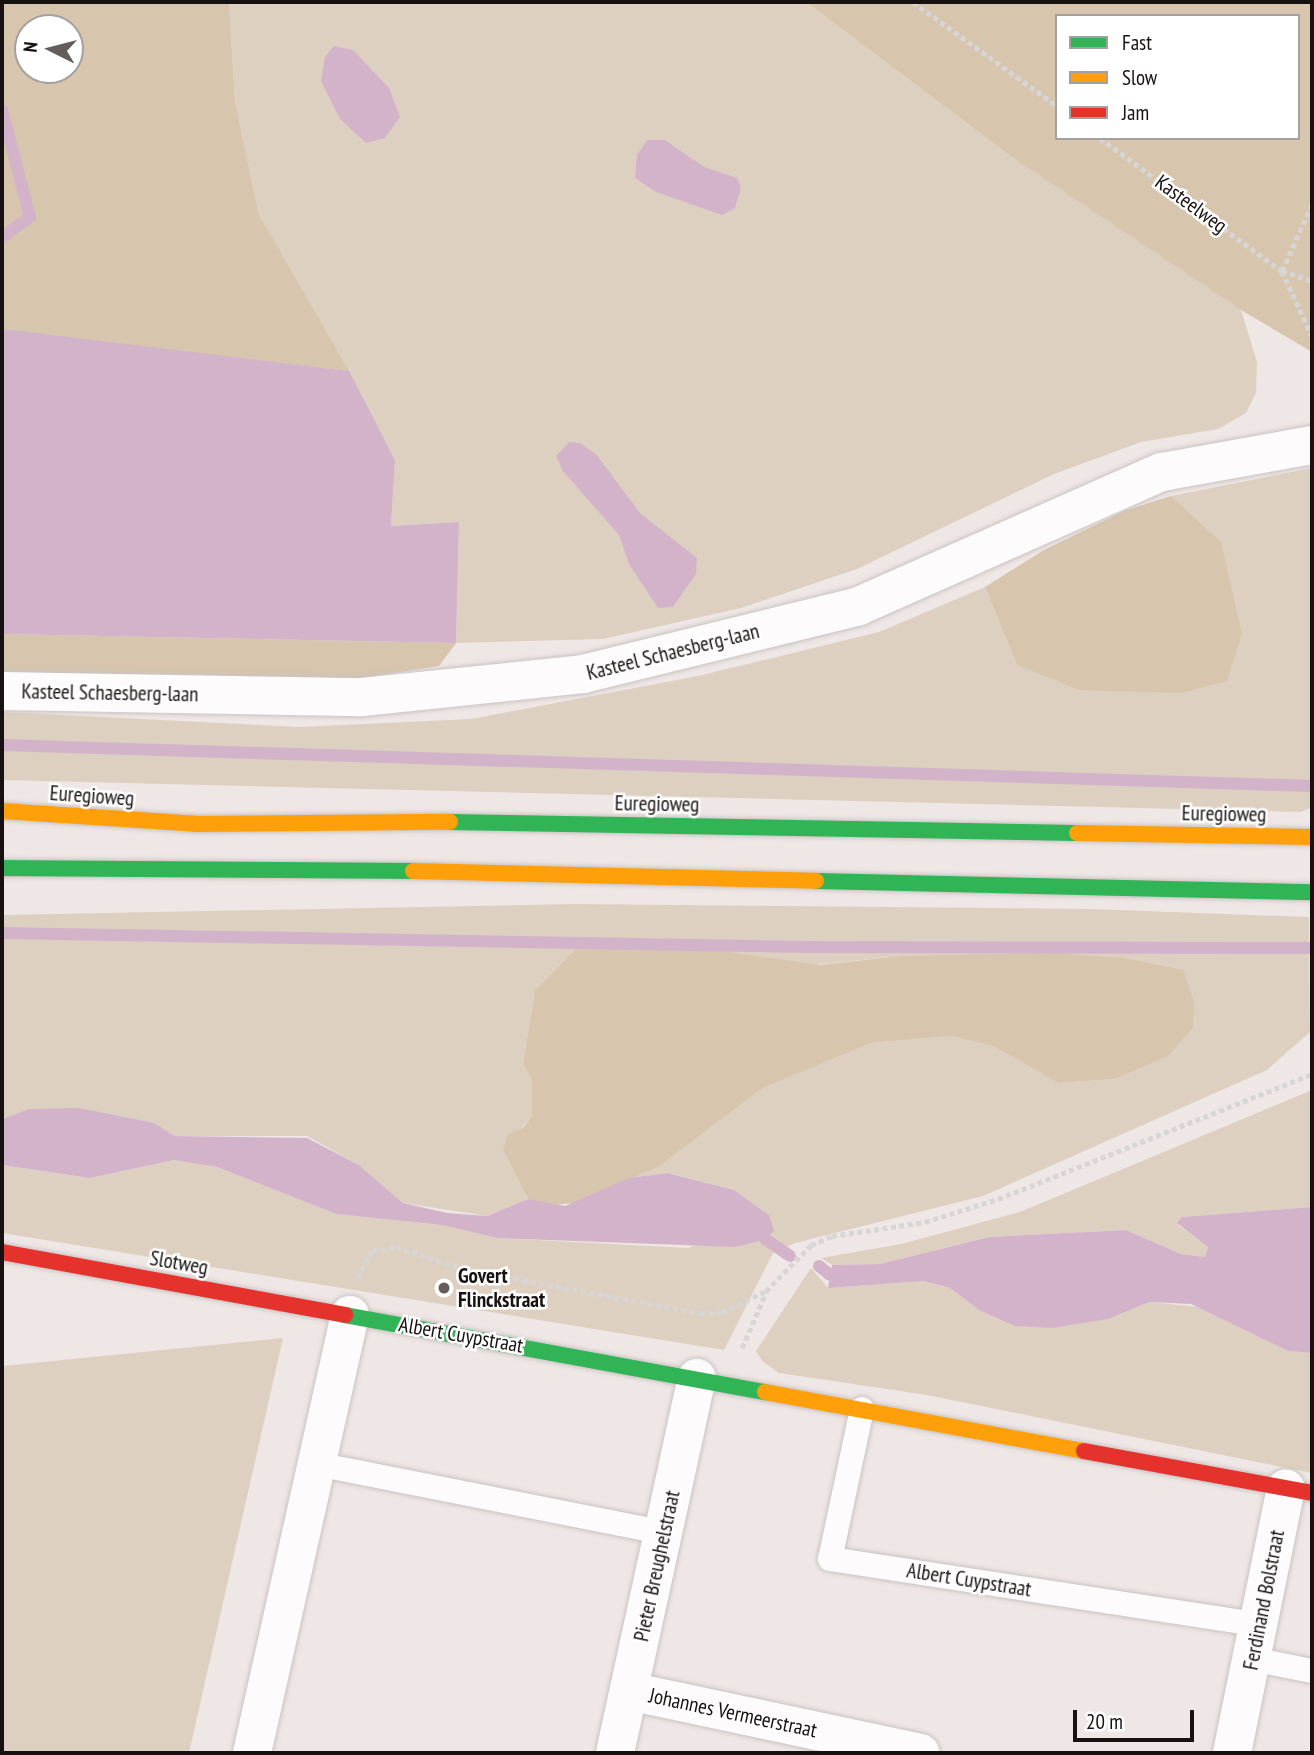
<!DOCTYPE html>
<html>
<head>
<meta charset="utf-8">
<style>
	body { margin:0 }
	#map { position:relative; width:1314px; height:1755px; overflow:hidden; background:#efe7e6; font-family:"PT Sans Narrow",sans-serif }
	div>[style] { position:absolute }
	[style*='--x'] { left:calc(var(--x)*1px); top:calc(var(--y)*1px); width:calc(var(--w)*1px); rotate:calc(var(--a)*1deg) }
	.green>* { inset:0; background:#ded0c1 }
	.forest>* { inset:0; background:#d7c5ad }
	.water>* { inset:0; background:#d2b3ca }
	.stream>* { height:12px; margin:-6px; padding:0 6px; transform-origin:6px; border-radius:6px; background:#d2b3ca }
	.path>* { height:4.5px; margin-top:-2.25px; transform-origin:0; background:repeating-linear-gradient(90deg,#d7d5d5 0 5px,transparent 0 8.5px) }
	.roads { filter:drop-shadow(0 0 2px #c9c3c2) drop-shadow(0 0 2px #c9c3c2) }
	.lane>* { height:24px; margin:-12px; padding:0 12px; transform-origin:12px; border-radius:12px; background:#fdfbfb }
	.street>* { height:38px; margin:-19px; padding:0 19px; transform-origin:19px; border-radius:19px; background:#fdfbfb }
	.fast>* { height:16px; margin:-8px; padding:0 8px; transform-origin:8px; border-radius:8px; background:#30b455 }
	.slow>* { height:16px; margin:-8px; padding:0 8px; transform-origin:8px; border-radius:8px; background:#ff9f0a }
	.jam>* { height:16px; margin:-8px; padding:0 8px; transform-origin:8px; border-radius:8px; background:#e5322d }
	.dots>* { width:19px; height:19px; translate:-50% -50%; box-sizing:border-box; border:4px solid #fff; border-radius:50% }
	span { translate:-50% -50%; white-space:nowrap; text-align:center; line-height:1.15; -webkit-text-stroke:5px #fff; paint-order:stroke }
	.street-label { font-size:21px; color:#171211 }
	.poi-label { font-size:21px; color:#171211; font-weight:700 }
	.left { translate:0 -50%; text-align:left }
	.frame { position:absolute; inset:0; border:4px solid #171211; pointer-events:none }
	.legend { position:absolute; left:1055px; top:14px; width:245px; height:126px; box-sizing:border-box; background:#fff; border:2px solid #a2a0a0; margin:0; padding:9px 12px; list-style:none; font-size:21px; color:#171211 }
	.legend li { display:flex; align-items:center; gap:14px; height:35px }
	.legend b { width:35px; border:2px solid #a2a0a0 }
	.north { position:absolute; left:14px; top:14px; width:70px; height:70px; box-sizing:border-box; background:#fff; border:2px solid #a2a0a0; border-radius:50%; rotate:276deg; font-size:19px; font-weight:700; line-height:28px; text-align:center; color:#171211 }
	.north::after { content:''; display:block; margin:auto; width:24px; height:32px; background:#635d5c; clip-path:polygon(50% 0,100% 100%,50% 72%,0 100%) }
	.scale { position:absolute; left:1073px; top:1710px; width:121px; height:32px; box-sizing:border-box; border:4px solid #171211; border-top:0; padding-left:9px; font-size:21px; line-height:24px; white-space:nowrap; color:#171211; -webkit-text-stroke:5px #fff; paint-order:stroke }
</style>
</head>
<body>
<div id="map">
	<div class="green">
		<i style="clip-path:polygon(229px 2px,806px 2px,1013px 158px,1241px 310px,1257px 362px,1256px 393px,1246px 413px,1218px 429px,1141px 442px,1054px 474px,857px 569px,741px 608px,603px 639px,456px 643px,459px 522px,391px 526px,395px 459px,259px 215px,235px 101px)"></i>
		<i style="clip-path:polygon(1312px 468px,1312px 807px,1301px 812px,2px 780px,2px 712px,298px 727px,471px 719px,698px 676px,879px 632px,985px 587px,1017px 665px,1188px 514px,1171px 496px)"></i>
		<i style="clip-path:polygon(574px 904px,1092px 909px,1309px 917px,1310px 1032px,1267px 1070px,983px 1196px,795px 1243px,773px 1253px,724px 1350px,2px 1233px,2px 1165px,90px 1178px,174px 1160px,217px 1167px,336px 1214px,442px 1225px,497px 1238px,688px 1248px,769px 1215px,734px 1190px,667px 1173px,629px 1178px,659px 1165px,760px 1089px,871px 1043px,950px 1036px,993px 1046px,1058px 1083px,1115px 1079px,1167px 1057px,900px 956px,814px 965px,632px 938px,560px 965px,535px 990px,523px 1064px,532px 1081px,532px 1116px,503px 1150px,528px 1199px,487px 1216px,403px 1203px,359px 1165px,307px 1136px,175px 1136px,154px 1123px,29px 1109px,2px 1119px,2px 915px)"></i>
		<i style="clip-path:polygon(1312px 1090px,1312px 1207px,1182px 1217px,1177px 1224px,1208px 1247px,1205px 1257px,1181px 1254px,1126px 1230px,989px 1237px,880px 1264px,832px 1265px,821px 1258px,901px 1244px,1020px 1212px)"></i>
		<i style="clip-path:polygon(811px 1268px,828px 1288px,924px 1281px,950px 1288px,979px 1310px,1054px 1328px,1108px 1319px,1150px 1302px,1199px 1307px,1288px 1351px,1312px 1353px,1312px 1473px,927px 1395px,779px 1373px,762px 1361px,756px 1351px)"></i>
		<i style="clip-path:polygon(283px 1338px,189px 1753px,2px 1753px,2px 1366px)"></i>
	</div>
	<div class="forest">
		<i style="clip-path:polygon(evenodd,2px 2px,229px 2px,235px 101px,259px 215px,349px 371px,2px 331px,2px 2px,28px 28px,70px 28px,70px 70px,28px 70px,28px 28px)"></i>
		<i style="clip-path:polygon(evenodd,806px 2px,1312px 2px,1312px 352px,1241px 310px,1013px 158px,806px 2px,1057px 16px,1298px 16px,1298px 138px,1057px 138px,1057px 16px)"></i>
		<i style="clip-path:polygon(1171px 496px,1221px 542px,1242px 634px,1227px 681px,1181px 693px,1079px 690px,1017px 665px,985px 587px,1044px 550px,1124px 511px)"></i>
		<i style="clip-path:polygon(2px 634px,456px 643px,439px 666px,348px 680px,2px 675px)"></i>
		<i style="clip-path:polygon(632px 938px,820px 965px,900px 956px,1053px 953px,1124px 958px,1183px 970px,1194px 1002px,1193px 1028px,1167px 1057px,1115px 1079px,1058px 1083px,993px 1046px,950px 1036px,871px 1043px,761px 1089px,659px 1166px,580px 1202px,548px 1206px,528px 1199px,503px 1150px,508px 1134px,523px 1128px,532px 1116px,532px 1081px,523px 1064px,535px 990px,579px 946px)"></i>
	</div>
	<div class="water">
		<i style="clip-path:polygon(334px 46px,353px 50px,389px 88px,400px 117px,385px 138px,366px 143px,340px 119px,321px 81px,325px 57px)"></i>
		<i style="clip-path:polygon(647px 140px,665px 140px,704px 167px,737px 178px,741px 188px,735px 208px,722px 215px,656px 192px,635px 178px,637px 155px)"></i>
		<i style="clip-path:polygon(2px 329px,349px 371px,395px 460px,391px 526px,459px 522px,456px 643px,2px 634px)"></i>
		<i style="clip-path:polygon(569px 442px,580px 443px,596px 454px,640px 513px,697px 558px,696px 574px,673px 607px,658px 608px,629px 564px,619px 535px,563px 471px,556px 456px)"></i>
		<i style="clip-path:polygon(79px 1108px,154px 1123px,175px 1136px,307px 1138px,359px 1165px,403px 1203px,447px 1213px,487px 1216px,528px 1199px,565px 1206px,629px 1178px,667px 1173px,734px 1190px,769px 1215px,774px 1231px,764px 1240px,735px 1247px,497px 1238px,442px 1225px,336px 1214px,217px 1167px,174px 1160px,90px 1178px,2px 1165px,2px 1119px,29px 1109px)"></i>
		<i style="clip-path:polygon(1312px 1207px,1312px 1353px,1288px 1351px,1191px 1304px,1150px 1302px,1108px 1319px,1054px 1328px,1015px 1326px,979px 1310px,950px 1288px,924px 1281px,828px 1288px,832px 1265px,880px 1264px,989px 1237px,1126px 1230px,1181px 1254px,1205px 1257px,1208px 1247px,1177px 1223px,1182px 1217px)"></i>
	</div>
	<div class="stream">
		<i style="--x:2;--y:110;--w:111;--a:75.3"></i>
		<i style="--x:30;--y:217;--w:34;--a:144"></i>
		<i style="--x:2;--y:745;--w:1311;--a:1.79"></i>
		<i style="--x:2;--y:933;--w:807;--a:0.99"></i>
		<i style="--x:809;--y:947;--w:503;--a:0.11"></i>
		<i style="--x:765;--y:1239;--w:30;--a:34"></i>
		<i style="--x:819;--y:1266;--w:14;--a:39"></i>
	</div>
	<div class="path">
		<i style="--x:913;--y:2;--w:178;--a:35.8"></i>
		<i style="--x:1100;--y:138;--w:225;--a:36.2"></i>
		<i style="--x:1282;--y:271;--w:32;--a:18"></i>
		<i style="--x:1282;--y:271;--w:73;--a:-65.9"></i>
		<i style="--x:1282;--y:271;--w:72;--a:65.2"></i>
		<i style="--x:357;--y:1278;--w:31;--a:-61"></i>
		<i style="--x:372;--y:1251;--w:24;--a:-9"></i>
		<i style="--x:396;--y:1247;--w:71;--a:17.9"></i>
		<i style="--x:464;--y:1269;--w:240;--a:10.6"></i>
		<i style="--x:700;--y:1313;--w:22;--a:-3"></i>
		<i style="--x:722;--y:1312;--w:49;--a:-25.5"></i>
		<i style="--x:766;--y:1291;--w:64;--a:-45.6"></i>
		<i style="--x:811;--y:1245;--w:23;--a:-23"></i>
		<i style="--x:832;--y:1236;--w:94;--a:-8.6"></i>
		<i style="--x:925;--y:1222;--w:77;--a:-17.5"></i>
		<i style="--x:998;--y:1199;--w:338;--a:-21.7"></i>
		<i style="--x:742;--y:1348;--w:61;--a:-66.8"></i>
	</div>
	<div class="roads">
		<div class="lane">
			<i style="--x:862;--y:1409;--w:153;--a:102"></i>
			<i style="--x:830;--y:1559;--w:434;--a:8.7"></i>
			<i style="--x:317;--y:1464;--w:354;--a:11.2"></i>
			<i style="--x:1252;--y:1659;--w:61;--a:11.3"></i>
		</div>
		<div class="street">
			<i style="--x:2;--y:691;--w:360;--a:1"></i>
			<i style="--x:362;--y:697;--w:222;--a:-5.9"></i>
			<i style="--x:583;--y:674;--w:284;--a:-13.8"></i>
			<i style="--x:859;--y:606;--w:331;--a:-23.9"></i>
			<i style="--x:1162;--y:472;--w:152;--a:-10.2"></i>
			<i style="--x:629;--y:1691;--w:298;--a:12"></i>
			<i style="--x:252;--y:1753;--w:449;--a:-77.4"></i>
			<i style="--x:615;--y:1753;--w:384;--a:-77.7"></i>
			<i style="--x:1232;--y:1753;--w:270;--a:-78.5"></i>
		</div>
		<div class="fast">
			<i style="--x:450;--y:822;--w:627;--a:1.01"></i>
			<i style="--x:2;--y:868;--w:411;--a:0.4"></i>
			<i style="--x:816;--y:881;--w:496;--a:1.3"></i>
			<i style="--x:345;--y:1315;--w:427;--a:10.4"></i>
		</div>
		<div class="slow">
			<i style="--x:2;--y:811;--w:194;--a:3.8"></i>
			<i style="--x:196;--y:824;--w:254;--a:-0.5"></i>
			<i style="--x:1077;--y:833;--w:235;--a:1"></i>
			<i style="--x:413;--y:871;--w:403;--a:1.4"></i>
			<i style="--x:765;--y:1392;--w:324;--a:10.5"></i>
		</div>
		<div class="jam">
			<i style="--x:2;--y:1252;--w:349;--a:10.4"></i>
			<i style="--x:1084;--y:1451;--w:232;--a:10.4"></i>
		</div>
	</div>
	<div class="dots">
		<i style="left:444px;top:1288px;background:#635d5c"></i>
	</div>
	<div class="street-label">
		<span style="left:1191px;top:204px;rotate:36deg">Kasteelweg</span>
		<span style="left:673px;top:652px;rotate:-14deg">Kasteel Schaesberg-laan</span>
		<span style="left:110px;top:693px;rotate:1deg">Kasteel Schaesberg-laan</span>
		<span style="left:92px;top:796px;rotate:4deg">Euregioweg</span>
		<span style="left:657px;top:804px;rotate:1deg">Euregioweg</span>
		<span style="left:1224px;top:814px;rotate:1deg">Euregioweg</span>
		<span style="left:179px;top:1263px;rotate:10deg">Slotweg</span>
		<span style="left:461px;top:1335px;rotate:10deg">Albert Cuypstraat</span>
		<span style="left:657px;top:1566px;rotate:-78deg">Pieter Breughelstraat</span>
		<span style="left:969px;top:1580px;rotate:9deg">Albert Cuypstraat</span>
		<span style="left:1264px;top:1600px;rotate:-79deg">Ferdinand Bolstraat</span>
		<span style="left:733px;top:1713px;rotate:12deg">Johannes Vermeerstraat</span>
	</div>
	<div class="poi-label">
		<span class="left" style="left:458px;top:1288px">Govert<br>Flinckstraat</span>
	</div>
	<div class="frame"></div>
	<ul class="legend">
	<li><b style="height:9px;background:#30b455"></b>Fast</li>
	<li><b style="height:9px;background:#ff9f0a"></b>Slow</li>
	<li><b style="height:9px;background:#e5322d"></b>Jam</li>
	</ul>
	<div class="north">N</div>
	<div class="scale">20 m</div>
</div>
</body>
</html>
